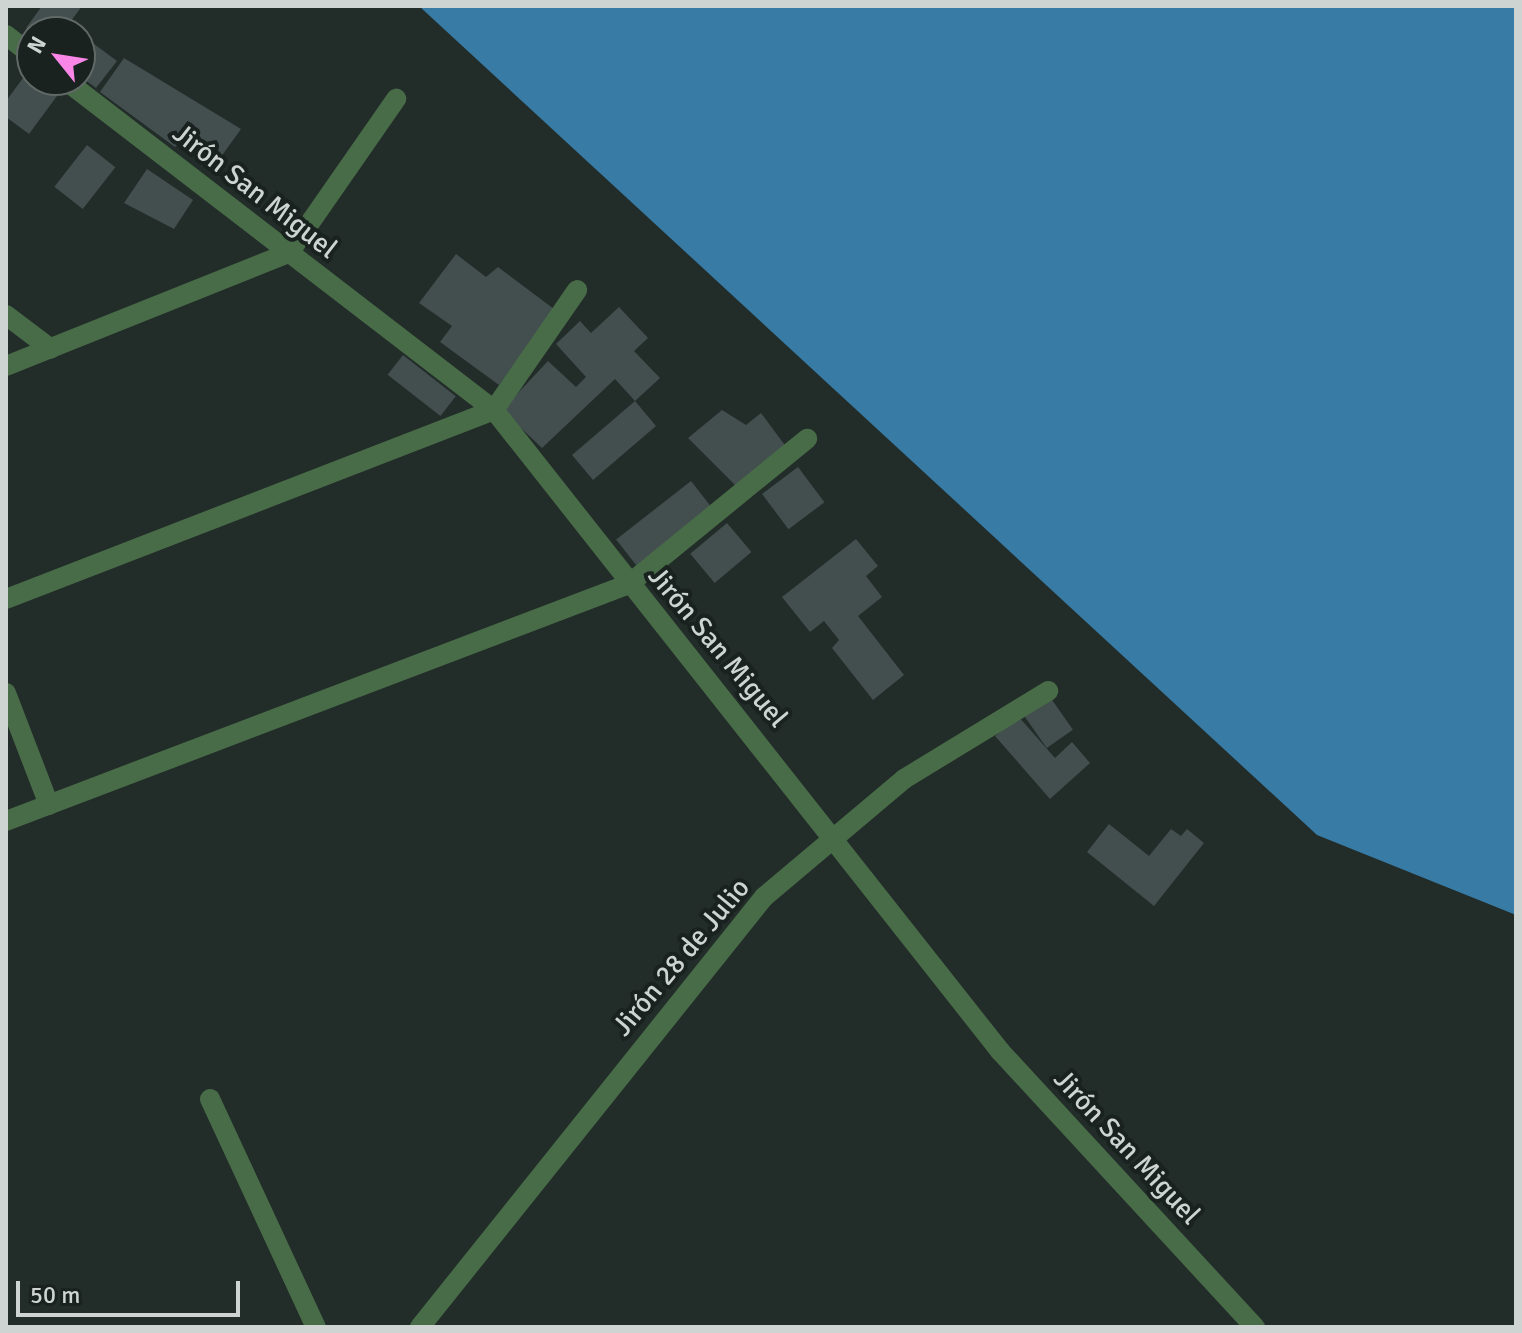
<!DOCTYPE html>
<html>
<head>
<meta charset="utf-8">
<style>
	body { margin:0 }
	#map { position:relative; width:1522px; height:1333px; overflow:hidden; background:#222c29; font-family:Signika,sans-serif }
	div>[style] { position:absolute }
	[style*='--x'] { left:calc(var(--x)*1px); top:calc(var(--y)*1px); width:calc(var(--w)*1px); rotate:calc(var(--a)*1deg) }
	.water>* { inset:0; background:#387ca6 }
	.building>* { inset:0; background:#434e4f; transform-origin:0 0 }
	.minor>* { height:20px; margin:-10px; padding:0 10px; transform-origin:10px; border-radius:10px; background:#496c48 }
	span { translate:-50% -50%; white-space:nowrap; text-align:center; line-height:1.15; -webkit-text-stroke:8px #19221f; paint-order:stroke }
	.street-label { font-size:28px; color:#ced4d2 }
	.frame { position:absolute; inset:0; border:8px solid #ced4d2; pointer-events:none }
	.north { position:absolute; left:16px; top:16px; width:80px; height:80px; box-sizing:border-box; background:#19221f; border:2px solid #616967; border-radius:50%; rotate:300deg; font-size:22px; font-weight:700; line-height:32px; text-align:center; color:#ced4d2 }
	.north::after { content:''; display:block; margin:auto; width:28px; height:36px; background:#fa87e7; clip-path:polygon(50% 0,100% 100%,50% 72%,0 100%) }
	.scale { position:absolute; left:16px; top:1281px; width:224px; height:36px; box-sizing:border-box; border:4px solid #ced4d2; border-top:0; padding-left:10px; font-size:24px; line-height:28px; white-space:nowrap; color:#ced4d2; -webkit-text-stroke:6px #19221f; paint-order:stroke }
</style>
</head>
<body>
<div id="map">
	<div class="water">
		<i style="clip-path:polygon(419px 6px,1516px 6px,1516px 915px,1317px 835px)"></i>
	</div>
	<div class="building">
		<i style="clip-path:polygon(42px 6px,82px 6px,63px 32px,31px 32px,26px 28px)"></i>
		<i style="clip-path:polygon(94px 44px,117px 61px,96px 88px,80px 76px)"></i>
		<i style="clip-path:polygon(124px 58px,241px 129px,213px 168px,180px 144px,190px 126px,175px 147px,100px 92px)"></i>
		<i style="clip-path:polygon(26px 74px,57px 96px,29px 134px,6px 117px,6px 101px)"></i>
		<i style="left:87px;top:145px;width:36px;height:53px;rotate:38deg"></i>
		<i style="clip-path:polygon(147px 169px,193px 200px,174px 229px,124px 203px)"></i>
		<i style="clip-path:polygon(456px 254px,486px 277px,498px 267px,554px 309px,499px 385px,440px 342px,452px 326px,419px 303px)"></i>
		<i style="clip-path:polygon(619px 307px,648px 338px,634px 351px,660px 378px,635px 401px,656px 426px,593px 480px,572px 455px,635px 401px,615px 379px,542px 448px,502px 410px,548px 361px,576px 387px,586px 377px,556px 344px,580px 321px,591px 333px)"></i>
		<i style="left:403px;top:355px;width:67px;height:25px;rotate:38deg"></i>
		<i style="clip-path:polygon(722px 410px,746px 425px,761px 413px,787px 448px,737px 487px,688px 438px)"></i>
		<i style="left:798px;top:467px;width:44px;height:45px;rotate:53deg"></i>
		<i style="left:691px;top:481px;width:33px;height:95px;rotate:52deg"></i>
		<i style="left:727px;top:523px;width:38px;height:48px;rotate:50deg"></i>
		<i style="clip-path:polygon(856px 539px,878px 566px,866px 576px,882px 597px,858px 616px,904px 675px,873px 700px,832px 648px,839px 640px,824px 621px,810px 632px,782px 597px)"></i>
		<i style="left:1050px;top:697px;width:40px;height:32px;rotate:55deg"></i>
		<i style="clip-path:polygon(1018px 716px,1055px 758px,1072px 742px,1090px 763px,1050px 799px,995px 736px)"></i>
		<i style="clip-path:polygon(1109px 824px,1149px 856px,1171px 829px,1181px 836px,1187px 829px,1204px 843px,1154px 906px,1087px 852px)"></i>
	</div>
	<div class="minor">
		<i style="--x:6;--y:35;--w:33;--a:38"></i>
		<i style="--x:65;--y:80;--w:541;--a:37.57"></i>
		<i style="--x:494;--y:410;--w:817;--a:51.71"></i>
		<i style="--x:1000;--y:1051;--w:376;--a:47.3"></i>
		<i style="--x:6;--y:315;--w:56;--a:37.1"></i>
		<i style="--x:6;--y:366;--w:305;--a:-21.8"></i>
		<i style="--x:289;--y:253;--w:188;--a:-55.2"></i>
		<i style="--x:6;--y:599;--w:523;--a:-21.17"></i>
		<i style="--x:494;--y:410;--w:146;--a:-55.3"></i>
		<i style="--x:6;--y:693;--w:120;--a:69"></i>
		<i style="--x:6;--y:821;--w:667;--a:-20.83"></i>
		<i style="--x:629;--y:584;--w:230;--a:-39.2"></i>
		<i style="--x:210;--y:1099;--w:251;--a:65.1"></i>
		<i style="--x:420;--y:1327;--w:551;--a:-51.34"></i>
		<i style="--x:764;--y:897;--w:183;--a:-40.1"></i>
		<i style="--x:904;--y:779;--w:169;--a:-31.4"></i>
	</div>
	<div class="street-label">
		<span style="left:255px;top:191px;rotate:38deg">Jirón San Miguel</span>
		<span style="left:718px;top:647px;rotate:50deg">Jirón San Miguel</span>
		<span style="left:681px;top:957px;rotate:-50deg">Jirón 28 de Julio</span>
		<span style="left:1127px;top:1147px;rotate:47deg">Jirón San Miguel</span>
	</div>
	<div class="frame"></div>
	<div class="north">N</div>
	<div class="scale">50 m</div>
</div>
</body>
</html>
